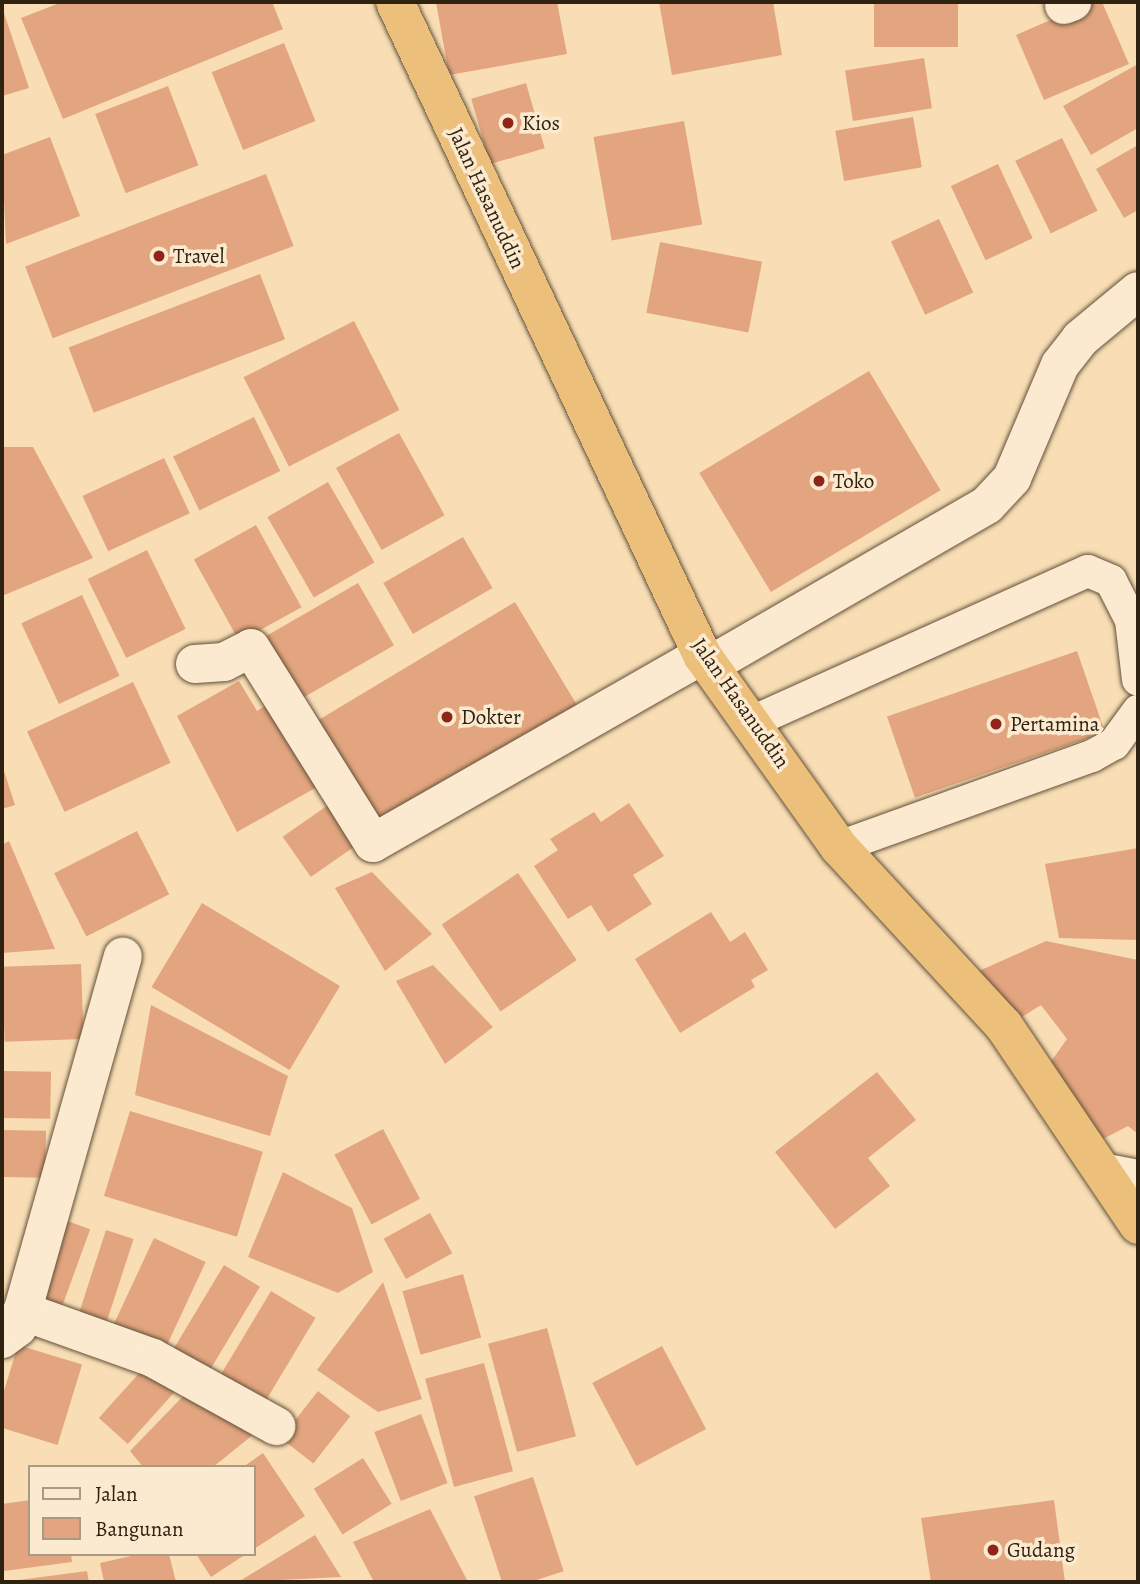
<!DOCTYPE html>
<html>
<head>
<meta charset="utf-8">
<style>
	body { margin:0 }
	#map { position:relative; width:1140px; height:1584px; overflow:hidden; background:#f9deb5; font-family:Alegreya,serif }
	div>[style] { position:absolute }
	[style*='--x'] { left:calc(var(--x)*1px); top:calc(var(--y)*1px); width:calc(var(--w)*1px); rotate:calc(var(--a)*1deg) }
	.building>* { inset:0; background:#e2a57f; transform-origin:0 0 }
	.roads { filter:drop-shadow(0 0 2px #62513a) drop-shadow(0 0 2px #62513a) }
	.lane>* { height:32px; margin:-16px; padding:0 16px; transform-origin:16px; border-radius:16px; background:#fbeacf }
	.street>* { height:38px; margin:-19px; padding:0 19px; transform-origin:19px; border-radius:19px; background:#fbeacf }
	.highway>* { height:38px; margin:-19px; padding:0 19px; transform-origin:19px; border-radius:19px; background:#ecbf7a }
	.dots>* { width:19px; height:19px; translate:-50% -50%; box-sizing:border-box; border:4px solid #fbeacf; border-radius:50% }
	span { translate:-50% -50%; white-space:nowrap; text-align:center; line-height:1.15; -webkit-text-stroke:7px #fbeacf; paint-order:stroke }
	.poi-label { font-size:21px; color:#2f2211 }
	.left { translate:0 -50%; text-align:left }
	.street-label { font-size:21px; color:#2f2211 }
	.frame { position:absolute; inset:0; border:4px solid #2f2211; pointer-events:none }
	.legend { position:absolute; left:28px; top:1465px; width:228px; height:91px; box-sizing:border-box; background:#fbeacf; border:2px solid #a99a83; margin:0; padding:9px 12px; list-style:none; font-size:21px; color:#2f2211 }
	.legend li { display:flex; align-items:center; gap:14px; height:35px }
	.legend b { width:35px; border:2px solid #a99a83 }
</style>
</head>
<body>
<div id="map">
	<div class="building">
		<i style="clip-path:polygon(62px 2px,272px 2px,283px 29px,63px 119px,21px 18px)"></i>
		<i style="clip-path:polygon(436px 2px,557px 2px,567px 54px,449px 75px)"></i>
		<i style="clip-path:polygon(659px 2px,773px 2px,782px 55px,672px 75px)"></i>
		<i style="left:874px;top:2px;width:84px;height:45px"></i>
		<i style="clip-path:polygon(1092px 2px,1102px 2px,1129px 64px,1044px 100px,1016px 35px)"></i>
		<i style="clip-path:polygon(2px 7px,29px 88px,2px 96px)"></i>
		<i style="left:284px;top:43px;width:84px;height:78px;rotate:68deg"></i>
		<i style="left:924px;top:58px;width:51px;height:80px;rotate:81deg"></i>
		<i style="clip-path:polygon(1138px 64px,1138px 128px,1091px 155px,1063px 106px)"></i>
		<i style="left:526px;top:83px;width:68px;height:57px;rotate:74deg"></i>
		<i style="left:168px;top:86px;width:85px;height:78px;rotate:69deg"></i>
		<i style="left:913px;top:117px;width:51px;height:79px;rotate:80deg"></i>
		<i style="left:684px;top:121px;width:105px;height:92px;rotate:80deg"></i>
		<i style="clip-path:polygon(50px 137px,80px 216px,6px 244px,2px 155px)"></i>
		<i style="left:1062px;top:138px;width:81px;height:52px;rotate:64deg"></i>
		<i style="clip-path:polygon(1138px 145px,1138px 210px,1124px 218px,1096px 169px)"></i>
		<i style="left:998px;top:164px;width:82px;height:52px;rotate:65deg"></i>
		<i style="left:266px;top:174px;width:77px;height:258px;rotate:69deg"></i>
		<i style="left:939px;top:219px;width:81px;height:53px;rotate:65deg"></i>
		<i style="left:660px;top:242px;width:104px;height:72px;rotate:11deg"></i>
		<i style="left:260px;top:274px;width:70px;height:205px;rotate:69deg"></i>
		<i style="left:354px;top:321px;width:100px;height:124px;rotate:63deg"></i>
		<i style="left:869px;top:371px;width:139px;height:198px;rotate:59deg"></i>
		<i style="left:254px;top:417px;width:60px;height:90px;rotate:64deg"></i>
		<i style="left:399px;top:433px;width:94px;height:72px;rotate:61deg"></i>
		<i style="clip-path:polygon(2px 447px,33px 447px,93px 558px,2px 596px)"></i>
		<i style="left:164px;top:458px;width:61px;height:90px;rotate:65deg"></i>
		<i style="left:328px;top:482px;width:93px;height:70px;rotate:60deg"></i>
		<i style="left:256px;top:525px;width:94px;height:71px;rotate:61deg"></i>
		<i style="left:463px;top:537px;width:59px;height:92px;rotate:60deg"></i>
		<i style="left:147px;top:550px;width:88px;height:66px;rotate:64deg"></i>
		<i style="left:358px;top:583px;width:72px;height:112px;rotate:60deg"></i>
		<i style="left:82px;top:595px;width:89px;height:67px;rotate:65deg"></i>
		<i style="left:515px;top:602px;width:131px;height:235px;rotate:59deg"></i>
		<i style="left:1077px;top:651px;width:86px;height:201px;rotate:71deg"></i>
		<i style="clip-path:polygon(239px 681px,257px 711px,270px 703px,317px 787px,237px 832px,177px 716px)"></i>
		<i style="left:133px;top:682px;width:89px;height:117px;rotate:65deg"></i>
		<i style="clip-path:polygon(2px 765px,15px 805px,2px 809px)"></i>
		<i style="left:331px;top:803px;width:49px;height:59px;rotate:55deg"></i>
		<i style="clip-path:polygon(629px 803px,664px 856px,633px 875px,652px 904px,608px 932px,591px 905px,568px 919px,534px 866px,558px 850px,550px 839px,594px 812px,601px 822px)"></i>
		<i style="left:137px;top:831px;width:71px;height:93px;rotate:63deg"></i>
		<i style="clip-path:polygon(9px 841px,55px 949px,2px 953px,2px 845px)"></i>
		<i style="clip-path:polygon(1138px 848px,1138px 940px,1059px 938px,1045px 864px)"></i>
		<i style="clip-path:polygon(372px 872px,432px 934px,385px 971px,335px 888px)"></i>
		<i style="left:518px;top:873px;width:105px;height:92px;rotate:56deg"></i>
		<i style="left:202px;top:903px;width:161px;height:98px;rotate:31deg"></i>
		<i style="clip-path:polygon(711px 912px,730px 942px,745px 932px,768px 970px,751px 980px,755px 987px,680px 1033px,635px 959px)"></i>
		<i style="clip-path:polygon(1046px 941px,1138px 960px,1138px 1134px,1128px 1126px,1103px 1139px,1045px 1070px,1067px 1039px,1041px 1005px,1014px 1022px,979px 971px)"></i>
		<i style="left:81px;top:964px;width:75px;height:79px;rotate:88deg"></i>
		<i style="clip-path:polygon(433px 965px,493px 1027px,445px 1064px,396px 981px)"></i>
		<i style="clip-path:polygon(151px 1005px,288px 1076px,270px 1136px,135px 1095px)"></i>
		<i style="left:2px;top:1071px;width:49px;height:47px;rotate:1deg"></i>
		<i style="clip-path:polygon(877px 1072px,916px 1120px,868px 1158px,890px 1186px,835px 1229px,775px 1152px)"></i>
		<i style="left:130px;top:1111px;width:139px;height:89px;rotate:17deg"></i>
		<i style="left:383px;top:1129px;width:79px;height:55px;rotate:62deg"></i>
		<i style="left:2px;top:1130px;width:44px;height:47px;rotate:1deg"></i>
		<i style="clip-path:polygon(283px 1172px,352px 1208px,373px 1272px,338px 1293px,248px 1257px)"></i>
		<i style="left:430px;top:1213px;width:46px;height:53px;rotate:61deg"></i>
		<i style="left:62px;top:1219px;width:30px;height:87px;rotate:20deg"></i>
		<i style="left:106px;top:1230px;width:29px;height:87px;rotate:18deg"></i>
		<i style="left:154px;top:1238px;width:57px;height:106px;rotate:25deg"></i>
		<i style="left:224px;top:1265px;width:42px;height:105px;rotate:31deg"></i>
		<i style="left:463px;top:1274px;width:66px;height:63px;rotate:74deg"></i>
		<i style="clip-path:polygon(383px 1282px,422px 1399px,378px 1412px,317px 1370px)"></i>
		<i style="left:271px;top:1291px;width:52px;height:106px;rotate:31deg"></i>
		<i style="left:547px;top:1328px;width:112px;height:61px;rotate:75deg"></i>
		<i style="left:18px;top:1345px;width:67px;height:84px;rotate:17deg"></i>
		<i style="left:662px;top:1346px;width:94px;height:79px;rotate:62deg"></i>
		<i style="left:151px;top:1360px;width:39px;height:78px;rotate:42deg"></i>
		<i style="left:484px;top:1363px;width:112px;height:61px;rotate:75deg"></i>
		<i style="clip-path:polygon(191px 1388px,254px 1434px,213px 1467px,143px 1467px,130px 1451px)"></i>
		<i style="left:318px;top:1391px;width:41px;height:60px;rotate:38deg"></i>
		<i style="left:421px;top:1414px;width:74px;height:50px;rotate:69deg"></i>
		<i style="clip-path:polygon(263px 1453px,305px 1516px,254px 1549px,254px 1467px,243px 1467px)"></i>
		<i style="left:363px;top:1458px;width:54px;height:58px;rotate:58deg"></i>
		<i style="left:533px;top:1477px;width:99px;height:62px;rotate:72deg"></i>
		<i style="clip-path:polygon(30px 1500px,30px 1554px,71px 1554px,72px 1562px,4px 1571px,2px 1504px)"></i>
		<i style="clip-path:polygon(1054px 1500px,1065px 1582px,931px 1582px,921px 1518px)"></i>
		<i style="clip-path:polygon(430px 1509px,468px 1582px,374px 1582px,353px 1542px)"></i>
		<i style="clip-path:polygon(315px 1535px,341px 1577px,238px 1582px)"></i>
		<i style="clip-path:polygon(140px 1554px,169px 1554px,176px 1582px,104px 1582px,100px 1563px)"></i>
		<i style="clip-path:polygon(196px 1554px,246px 1554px,211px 1577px)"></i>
		<i style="clip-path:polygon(87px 1571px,89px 1582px,20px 1582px,19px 1580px)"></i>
	</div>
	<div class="roads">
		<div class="lane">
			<i style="--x:754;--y:721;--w:366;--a:-24.2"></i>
			<i style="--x:1088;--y:571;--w:25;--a:23"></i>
			<i style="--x:1111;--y:581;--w:44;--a:62.9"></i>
			<i style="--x:1131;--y:620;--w:60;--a:83.3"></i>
			<i style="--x:839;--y:847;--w:269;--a:-19.8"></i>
			<i style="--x:1092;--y:756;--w:25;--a:-29"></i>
			<i style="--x:1114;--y:744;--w:41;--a:-54"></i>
		</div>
		<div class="street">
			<i style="--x:1064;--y:5;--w:9;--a:-21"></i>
			<i style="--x:195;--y:664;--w:29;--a:-4"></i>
			<i style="--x:224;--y:662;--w:30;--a:-27"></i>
			<i style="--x:251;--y:648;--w:230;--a:58"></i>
			<i style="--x:373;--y:843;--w:379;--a:-29.7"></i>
			<i style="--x:710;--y:665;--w:320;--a:-30"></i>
			<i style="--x:987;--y:505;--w:37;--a:-47"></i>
			<i style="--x:1012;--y:478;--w:123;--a:-67"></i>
			<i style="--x:1060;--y:365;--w:33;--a:-52"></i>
			<i style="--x:1080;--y:339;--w:75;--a:-39.6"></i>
			<i style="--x:1107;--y:1173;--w:32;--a:11"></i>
			<i style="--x:22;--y:1311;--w:139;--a:19.7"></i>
			<i style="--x:153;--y:1358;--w:141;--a:28.9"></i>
			<i style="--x:2;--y:1339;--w:20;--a:-37"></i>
			<i style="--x:18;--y:1327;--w:385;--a:-74.2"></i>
		</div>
		<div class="highway">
			<i style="--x:395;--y:2;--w:722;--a:64.82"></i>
			<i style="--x:702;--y:655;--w:236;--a:54.5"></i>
			<i style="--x:839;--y:847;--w:243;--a:47.3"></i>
			<i style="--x:1004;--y:1026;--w:240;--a:56"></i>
		</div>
	</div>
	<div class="dots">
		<i style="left:508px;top:123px;background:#8f2418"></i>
		<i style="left:159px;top:256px;background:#8f2418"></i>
		<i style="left:819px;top:481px;background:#8f2418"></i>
		<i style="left:447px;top:717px;background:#8f2418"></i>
		<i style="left:996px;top:724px;background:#8f2418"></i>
		<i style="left:993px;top:1550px;background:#8f2418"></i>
	</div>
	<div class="poi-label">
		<span class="left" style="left:522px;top:123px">Kios</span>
		<span class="left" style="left:173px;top:256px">Travel</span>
		<span class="left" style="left:833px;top:481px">Toko</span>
		<span class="left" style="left:461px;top:717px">Dokter</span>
		<span class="left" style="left:1010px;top:724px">Pertamina</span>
		<span class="left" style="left:1007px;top:1550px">Gudang</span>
	</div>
	<div class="street-label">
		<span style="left:487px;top:198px;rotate:65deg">Jalan Hasanuddin</span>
		<span style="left:741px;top:703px;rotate:55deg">Jalan Hasanuddin</span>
	</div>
	<div class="frame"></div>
	<ul class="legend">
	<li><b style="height:9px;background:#fbeacf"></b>Jalan</li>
	<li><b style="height:19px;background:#e2a57f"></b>Bangunan</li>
	</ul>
</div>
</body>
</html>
